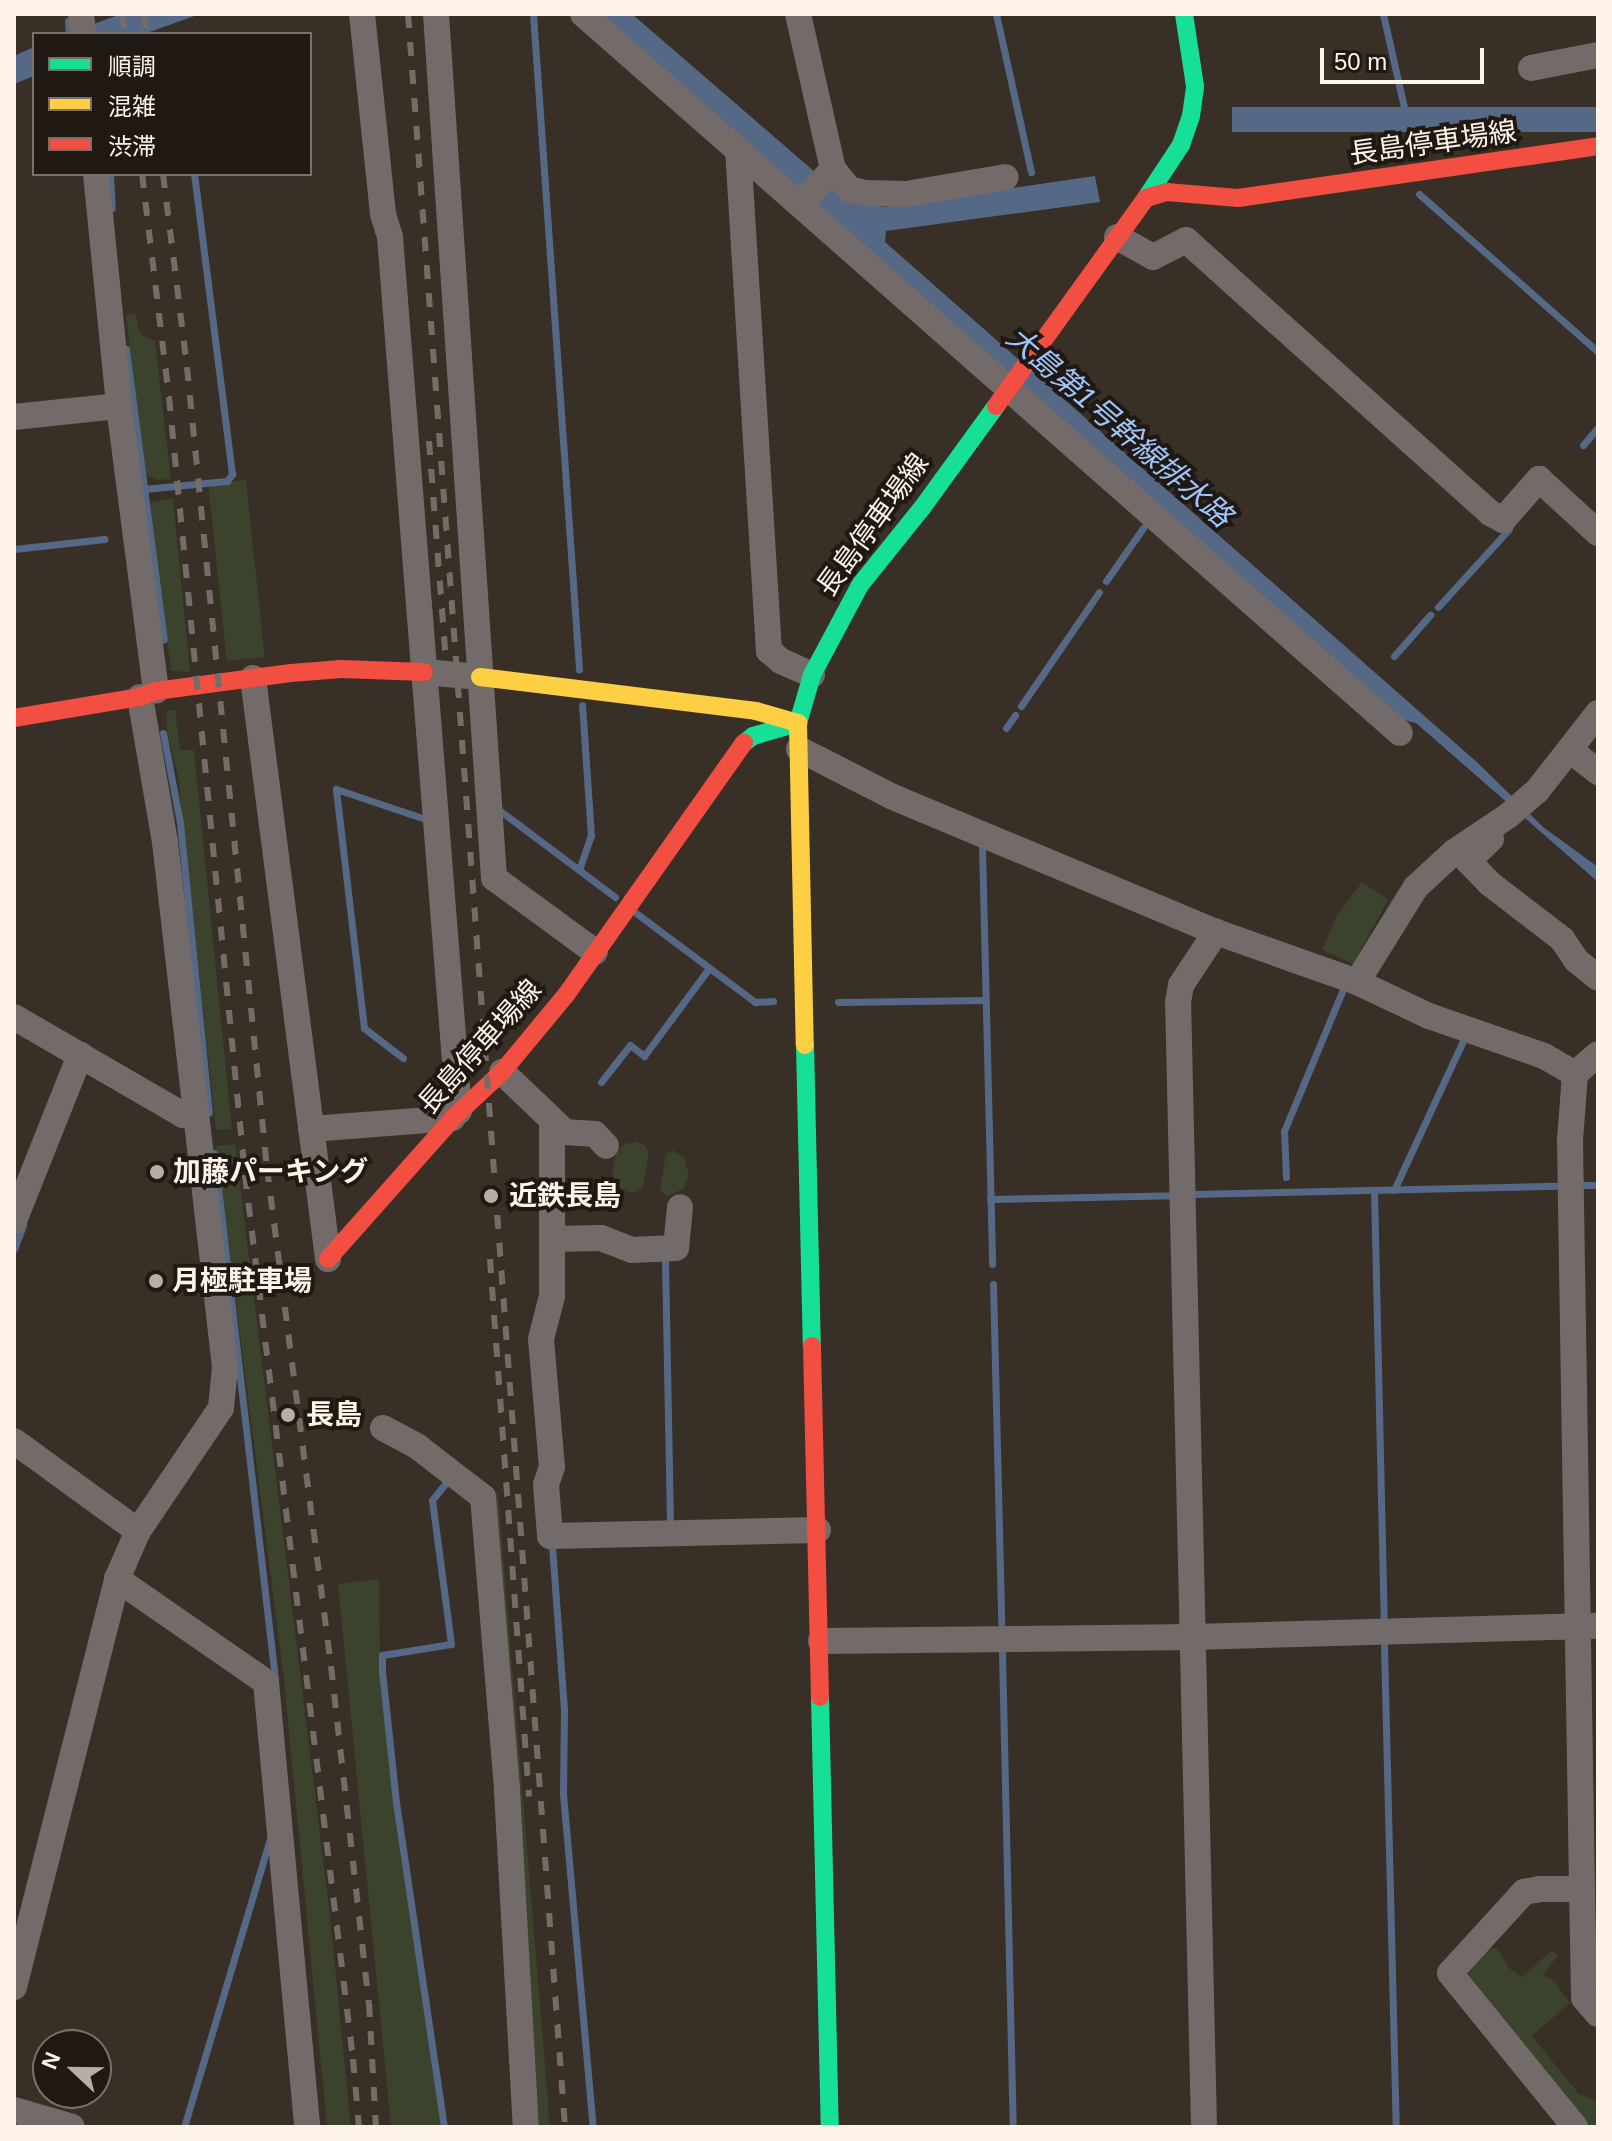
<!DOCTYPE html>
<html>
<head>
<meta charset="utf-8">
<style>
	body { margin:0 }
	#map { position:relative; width:1612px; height:2141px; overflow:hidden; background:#382f26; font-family:Arial,"Noto Sans JP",sans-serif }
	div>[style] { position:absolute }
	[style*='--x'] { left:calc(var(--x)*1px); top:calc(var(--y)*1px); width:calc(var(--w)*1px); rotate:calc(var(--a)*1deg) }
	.green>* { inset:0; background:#3b432c; transform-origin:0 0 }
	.water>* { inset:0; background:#556886; transform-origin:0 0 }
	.stream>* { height:7px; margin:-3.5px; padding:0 3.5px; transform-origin:3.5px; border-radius:3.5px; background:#556886 }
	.street>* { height:26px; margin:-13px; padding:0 13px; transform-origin:13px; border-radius:13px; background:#736b69 }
	.fast>* { height:18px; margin:-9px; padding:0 9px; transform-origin:9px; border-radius:9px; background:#16e098 }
	.slow>* { height:18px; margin:-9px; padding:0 9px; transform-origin:9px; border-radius:9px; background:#ffcf43 }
	.jam>* { height:18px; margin:-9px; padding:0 9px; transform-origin:9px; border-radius:9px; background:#f24e42 }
	.rail>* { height:6px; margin-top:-3px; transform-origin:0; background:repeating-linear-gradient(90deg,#746c67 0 14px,transparent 0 28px) }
	.dots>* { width:22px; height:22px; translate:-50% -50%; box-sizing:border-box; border:4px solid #201812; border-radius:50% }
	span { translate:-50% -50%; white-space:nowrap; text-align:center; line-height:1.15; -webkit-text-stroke:8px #201812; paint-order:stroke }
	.street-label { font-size:28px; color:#fef3e9 }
	.poi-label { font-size:28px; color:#fef3e9; font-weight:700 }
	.left { translate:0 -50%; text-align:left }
	.water-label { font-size:30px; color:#9ec4fb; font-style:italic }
	.frame { position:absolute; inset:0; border:16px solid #fef3e9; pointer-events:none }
	.legend { position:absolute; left:32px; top:32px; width:280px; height:144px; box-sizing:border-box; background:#201812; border:2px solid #797068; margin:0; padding:10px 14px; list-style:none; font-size:24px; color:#fef3e9 }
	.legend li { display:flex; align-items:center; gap:16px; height:40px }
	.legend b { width:40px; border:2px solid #797068 }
	.north { position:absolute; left:32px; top:2029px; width:80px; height:80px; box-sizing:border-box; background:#201812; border:2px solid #797068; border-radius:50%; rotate:292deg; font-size:22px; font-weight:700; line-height:32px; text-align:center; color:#fef3e9 }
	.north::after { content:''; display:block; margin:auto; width:28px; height:36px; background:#b9aea5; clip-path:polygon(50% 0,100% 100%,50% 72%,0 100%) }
	.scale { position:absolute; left:1320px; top:48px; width:164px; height:36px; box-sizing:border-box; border:4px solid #fef3e9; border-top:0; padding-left:10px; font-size:24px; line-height:28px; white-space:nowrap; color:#fef3e9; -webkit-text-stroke:6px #201812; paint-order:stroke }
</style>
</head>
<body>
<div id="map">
	<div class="green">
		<i style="clip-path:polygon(135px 313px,140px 334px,155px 341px,171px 479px,157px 480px,145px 475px,126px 315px)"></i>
		<i style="left:246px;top:480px;width:178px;height:38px;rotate:84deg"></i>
		<i style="clip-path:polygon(173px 498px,190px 672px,171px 671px,150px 503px)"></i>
		<i style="clip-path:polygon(167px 710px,175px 710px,180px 750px,194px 750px,232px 1129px,216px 1130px,178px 776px,167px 732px)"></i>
		<i style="clip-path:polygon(1362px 882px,1388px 900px,1353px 964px,1322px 950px,1337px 915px)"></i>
		<i style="clip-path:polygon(637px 1142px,646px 1146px,649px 1154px,646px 1169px,643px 1186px,637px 1192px,628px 1192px,616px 1185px,612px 1172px,616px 1154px,624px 1144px)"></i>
		<i style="clip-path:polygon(235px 1144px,330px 1915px,351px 2127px,327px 2127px,284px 1680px,216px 1146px)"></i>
		<i style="clip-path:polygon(673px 1150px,684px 1158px,689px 1175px,683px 1189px,667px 1196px,660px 1190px,666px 1154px)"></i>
		<i style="clip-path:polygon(494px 1494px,498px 1494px,550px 2127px,532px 2127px)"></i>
		<i style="clip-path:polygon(379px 1579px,380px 1672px,395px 1802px,442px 2127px,391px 2127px,338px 1584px)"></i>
		<i style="clip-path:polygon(1491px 1948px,1497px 1949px,1510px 1969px,1522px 1977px,1552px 1950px,1558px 1956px,1543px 1974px,1555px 1982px,1570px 2003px,1532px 2036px,1578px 2093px,1598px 2102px,1598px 2127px,1586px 2127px,1466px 1978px,1479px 1956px)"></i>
	</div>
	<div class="water">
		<i style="clip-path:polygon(121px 14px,200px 14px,144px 34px,66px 34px)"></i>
		<i style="clip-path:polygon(594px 14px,632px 14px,831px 186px,860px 203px,884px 207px,1095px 176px,1100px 202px,886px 231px,885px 242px,1479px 764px,1543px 827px,1598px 867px,1598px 882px,1416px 723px,1403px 720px)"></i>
		<i style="clip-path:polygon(34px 47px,34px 76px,14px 84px,14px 56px)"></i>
		<i style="left:1598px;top:107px;width:25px;height:366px;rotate:90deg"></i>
	</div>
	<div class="stream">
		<i style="--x:533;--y:14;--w:657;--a:85.98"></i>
		<i style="--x:996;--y:14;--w:162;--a:77.5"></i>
		<i style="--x:1383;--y:14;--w:105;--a:77.3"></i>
		<i style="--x:68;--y:21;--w:13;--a:86"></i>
		<i style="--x:110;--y:174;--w:34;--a:87"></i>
		<i style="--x:1419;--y:194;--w:239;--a:41.4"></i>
		<i style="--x:126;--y:349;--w:293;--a:82.6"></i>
		<i style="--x:1583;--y:445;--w:23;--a:-50"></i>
		<i style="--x:144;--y:489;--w:83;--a:-5.5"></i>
		<i style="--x:227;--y:481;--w:9;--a:-54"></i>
		<i style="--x:232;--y:474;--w:302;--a:-97.2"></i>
		<i style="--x:14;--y:549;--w:91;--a:-6.3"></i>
		<i style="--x:1106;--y:581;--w:65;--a:-55.1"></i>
		<i style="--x:1438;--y:607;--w:105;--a:-47.7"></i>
		<i style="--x:1394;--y:656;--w:55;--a:-48.7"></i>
		<i style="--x:1021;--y:706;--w:138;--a:-55.6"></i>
		<i style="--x:1006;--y:728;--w:16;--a:-55"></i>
		<i style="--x:163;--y:733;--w:92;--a:79.3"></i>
		<i style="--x:180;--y:823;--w:291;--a:84.3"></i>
		<i style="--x:499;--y:810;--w:145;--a:36.9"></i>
		<i style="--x:982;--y:847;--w:417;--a:88.6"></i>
		<i style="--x:579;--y:870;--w:36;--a:-71"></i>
		<i style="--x:591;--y:836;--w:131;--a:-93.9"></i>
		<i style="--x:636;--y:913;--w:149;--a:36.8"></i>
		<i style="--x:755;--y:1002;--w:18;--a:-3"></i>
		<i style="--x:838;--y:1002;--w:148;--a:-0.8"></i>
		<i style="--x:403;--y:1058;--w:49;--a:-142.4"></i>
		<i style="--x:364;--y:1028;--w:241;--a:-96.7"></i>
		<i style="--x:336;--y:789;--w:91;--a:18.6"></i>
		<i style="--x:601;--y:1082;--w:47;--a:-51.9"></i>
		<i style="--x:630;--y:1045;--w:18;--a:38"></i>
		<i style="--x:644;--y:1056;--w:109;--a:-53.5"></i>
		<i style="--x:214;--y:1153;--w:530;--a:83.38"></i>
		<i style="--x:1286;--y:1177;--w:46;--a:-92.5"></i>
		<i style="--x:1284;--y:1131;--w:151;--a:-67.4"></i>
		<i style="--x:1581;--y:1185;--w:17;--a:0"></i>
		<i style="--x:1374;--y:1190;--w:427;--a:88.7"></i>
		<i style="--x:1394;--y:1190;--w:170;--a:-65.2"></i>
		<i style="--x:1192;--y:1194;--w:365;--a:-1.3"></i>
		<i style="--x:990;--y:1199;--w:184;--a:-1.2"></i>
		<i style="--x:14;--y:1249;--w:26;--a:-69"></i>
		<i style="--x:665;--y:1262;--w:260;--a:88.9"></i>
		<i style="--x:993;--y:1284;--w:339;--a:88.6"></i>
		<i style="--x:552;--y:1546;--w:164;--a:85.8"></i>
		<i style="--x:564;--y:1710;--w:84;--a:90.7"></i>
		<i style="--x:563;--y:1794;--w:334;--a:84.9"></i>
		<i style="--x:1384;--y:1646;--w:481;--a:88.6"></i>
		<i style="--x:1002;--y:1653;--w:474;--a:88.7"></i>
		<i style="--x:184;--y:2127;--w:302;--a:-73.4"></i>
		<i style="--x:444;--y:2127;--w:329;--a:-98.4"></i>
		<i style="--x:396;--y:1802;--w:131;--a:-96.1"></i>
		<i style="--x:382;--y:1672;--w:17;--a:-90"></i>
		<i style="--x:382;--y:1655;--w:70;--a:-9.1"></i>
		<i style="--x:451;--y:1644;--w:145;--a:-97.5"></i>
		<i style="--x:432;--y:1500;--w:26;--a:-51"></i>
	</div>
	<div class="street">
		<i style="--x:81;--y:14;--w:20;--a:84"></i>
		<i style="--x:362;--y:14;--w:201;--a:84"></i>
		<i style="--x:383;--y:214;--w:24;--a:73"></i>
		<i style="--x:390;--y:237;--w:877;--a:85.49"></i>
		<i style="--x:436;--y:14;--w:866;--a:86.16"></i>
		<i style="--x:494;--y:878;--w:125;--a:36.2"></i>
		<i style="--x:583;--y:14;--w:1088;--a:41.35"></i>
		<i style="--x:798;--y:14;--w:159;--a:77.3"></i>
		<i style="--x:833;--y:169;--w:26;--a:51"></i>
		<i style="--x:849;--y:189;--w:16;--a:14"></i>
		<i style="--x:865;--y:193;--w:41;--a:1.4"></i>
		<i style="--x:906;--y:194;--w:101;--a:-9.6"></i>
		<i style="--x:1531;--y:68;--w:68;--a:-11"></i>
		<i style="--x:738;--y:149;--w:503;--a:86.47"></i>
		<i style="--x:769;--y:651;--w:16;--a:40"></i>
		<i style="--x:781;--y:661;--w:34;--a:24"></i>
		<i style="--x:96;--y:174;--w:233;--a:84.3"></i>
		<i style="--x:119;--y:406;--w:287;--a:82.6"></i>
		<i style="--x:801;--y:204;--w:47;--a:-47.6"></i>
		<i style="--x:1117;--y:237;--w:41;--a:29.1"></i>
		<i style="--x:1153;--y:257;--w:37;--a:-27"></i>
		<i style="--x:1186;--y:240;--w:409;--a:41.9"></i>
		<i style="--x:1490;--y:513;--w:15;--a:28"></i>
		<i style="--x:1503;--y:520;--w:55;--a:-48.7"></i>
		<i style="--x:1539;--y:479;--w:80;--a:42.5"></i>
		<i style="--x:14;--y:417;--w:106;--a:-6"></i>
		<i style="--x:424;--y:672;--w:56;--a:5.1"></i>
		<i style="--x:253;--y:678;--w:586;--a:82.64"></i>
		<i style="--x:799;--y:749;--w:106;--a:27.1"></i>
		<i style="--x:893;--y:797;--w:350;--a:22.7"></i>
		<i style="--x:1216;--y:932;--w:150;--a:19.5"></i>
		<i style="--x:1357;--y:982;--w:80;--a:25.3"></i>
		<i style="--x:1429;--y:1016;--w:122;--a:19.2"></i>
		<i style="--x:1544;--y:1056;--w:36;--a:30"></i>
		<i style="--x:1575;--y:1074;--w:30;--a:-41"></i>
		<i style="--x:1570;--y:750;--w:36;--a:38"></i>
		<i style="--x:1491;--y:839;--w:32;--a:136"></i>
		<i style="--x:1468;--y:861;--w:30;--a:46"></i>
		<i style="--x:1489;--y:883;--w:92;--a:37.5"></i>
		<i style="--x:1562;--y:939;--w:25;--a:56"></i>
		<i style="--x:1576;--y:960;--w:28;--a:39"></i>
		<i style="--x:1357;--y:982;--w:112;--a:-58.2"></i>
		<i style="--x:1416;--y:887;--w:52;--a:-42.6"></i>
		<i style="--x:1454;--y:852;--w:66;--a:-33.9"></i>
		<i style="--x:1509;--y:815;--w:37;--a:-41"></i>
		<i style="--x:1537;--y:791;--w:99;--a:-52"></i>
		<i style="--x:14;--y:1017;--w:195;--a:30.1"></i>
		<i style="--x:183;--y:1115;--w:11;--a:10"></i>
		<i style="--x:502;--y:1072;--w:87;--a:43.6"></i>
		<i style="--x:565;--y:1132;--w:30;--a:4"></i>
		<i style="--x:595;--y:1134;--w:16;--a:47"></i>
		<i style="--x:1575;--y:1074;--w:67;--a:94.3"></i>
		<i style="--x:1570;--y:1141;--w:748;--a:89.08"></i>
		<i style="--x:1582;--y:1889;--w:109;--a:88.9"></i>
		<i style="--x:1584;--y:1998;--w:21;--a:49"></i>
		<i style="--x:552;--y:1120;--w:176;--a:90"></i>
		<i style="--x:552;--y:1296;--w:44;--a:104.3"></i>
		<i style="--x:541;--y:1339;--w:128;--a:85.1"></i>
		<i style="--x:552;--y:1467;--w:18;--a:109"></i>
		<i style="--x:546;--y:1484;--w:52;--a:85.6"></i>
		<i style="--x:550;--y:1536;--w:268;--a:-1.3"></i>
		<i style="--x:311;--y:1129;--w:142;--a:-4.4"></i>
		<i style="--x:14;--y:1221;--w:179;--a:-68.3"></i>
		<i style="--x:553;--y:1239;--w:48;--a:-1.2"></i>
		<i style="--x:601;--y:1238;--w:33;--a:21"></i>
		<i style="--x:632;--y:1250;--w:44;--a:-2.6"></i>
		<i style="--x:676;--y:1248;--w:41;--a:-84.4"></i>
		<i style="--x:383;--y:1428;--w:40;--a:28"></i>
		<i style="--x:418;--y:1447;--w:82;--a:37.6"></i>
		<i style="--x:483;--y:1497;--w:295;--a:85.3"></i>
		<i style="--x:507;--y:1791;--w:337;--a:86.8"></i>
		<i style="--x:14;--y:1441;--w:153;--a:36"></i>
		<i style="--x:117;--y:1579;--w:181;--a:34.7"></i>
		<i style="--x:266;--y:1682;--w:447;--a:84.7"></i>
		<i style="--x:821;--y:1641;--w:372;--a:-0.6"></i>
		<i style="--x:1193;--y:1637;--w:405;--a:-1.6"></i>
		<i style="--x:14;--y:1987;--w:421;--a:-75.8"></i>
		<i style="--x:117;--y:1579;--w:52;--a:-66.4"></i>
		<i style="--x:138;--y:1531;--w:148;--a:-56"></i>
		<i style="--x:221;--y:1408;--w:41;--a:-84.4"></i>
		<i style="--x:225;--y:1367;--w:528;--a:-96.52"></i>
		<i style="--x:165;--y:842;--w:147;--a:-99.8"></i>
		<i style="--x:14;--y:2110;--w:60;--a:16.3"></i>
		<i style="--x:1204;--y:2127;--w:1125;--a:-91.32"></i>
		<i style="--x:1178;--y:1002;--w:17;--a:-80"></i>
		<i style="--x:1181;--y:985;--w:64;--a:-56.6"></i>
		<i style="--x:1575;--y:2127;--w:198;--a:-129.1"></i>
		<i style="--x:1450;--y:1973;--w:110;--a:-47.6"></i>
		<i style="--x:1524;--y:1892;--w:15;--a:-11"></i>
		<i style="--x:1539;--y:1889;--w:43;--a:0"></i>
	</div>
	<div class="fast">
		<i style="--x:1146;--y:198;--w:64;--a:-56.6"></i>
		<i style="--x:1181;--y:145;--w:31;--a:-71"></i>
		<i style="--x:1191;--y:116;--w:30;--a:-82"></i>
		<i style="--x:1195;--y:86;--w:73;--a:-98.7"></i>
		<i style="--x:744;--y:743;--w:11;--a:-38"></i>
		<i style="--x:753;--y:736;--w:47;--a:-16.1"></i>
		<i style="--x:798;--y:723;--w:50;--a:-73.7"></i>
		<i style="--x:812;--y:675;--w:102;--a:-61.9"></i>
		<i style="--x:860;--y:585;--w:99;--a:-51.2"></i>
		<i style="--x:922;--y:508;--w:126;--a:-54"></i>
		<i style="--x:805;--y:1045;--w:301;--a:88.7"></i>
		<i style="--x:820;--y:1697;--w:430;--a:88.7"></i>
	</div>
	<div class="slow">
		<i style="--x:480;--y:677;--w:278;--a:7"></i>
		<i style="--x:756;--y:711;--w:44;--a:15.9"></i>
		<i style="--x:798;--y:723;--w:322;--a:88.8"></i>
	</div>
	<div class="jam">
		<i style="--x:996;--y:406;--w:256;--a:-54.2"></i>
		<i style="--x:1146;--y:198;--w:22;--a:-16"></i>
		<i style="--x:1167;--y:192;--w:71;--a:4.8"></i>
		<i style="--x:1238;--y:198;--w:364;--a:-8.2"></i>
		<i style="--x:14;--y:718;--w:128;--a:-9.5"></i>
		<i style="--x:140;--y:697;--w:17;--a:-21"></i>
		<i style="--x:156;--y:691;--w:136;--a:-7.6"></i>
		<i style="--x:291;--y:673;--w:50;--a:-4.6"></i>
		<i style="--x:341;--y:669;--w:83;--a:2.1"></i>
		<i style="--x:328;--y:1259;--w:188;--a:-48.4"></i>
		<i style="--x:453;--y:1118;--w:67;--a:-43.2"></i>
		<i style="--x:502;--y:1072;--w:100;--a:-50.3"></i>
		<i style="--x:566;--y:995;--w:309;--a:-54.8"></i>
		<i style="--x:812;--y:1346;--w:351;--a:88.7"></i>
	</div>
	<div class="rail">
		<i style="--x:122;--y:14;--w:20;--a:81"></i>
		<i style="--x:144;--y:14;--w:20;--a:84"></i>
		<i style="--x:408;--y:14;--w:2119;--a:85.75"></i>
		<i style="--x:142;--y:174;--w:225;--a:83.1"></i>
		<i style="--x:169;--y:397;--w:782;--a:84.42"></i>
		<i style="--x:245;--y:1175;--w:891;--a:83.03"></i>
		<i style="--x:353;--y:2059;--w:68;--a:85"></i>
		<i style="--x:163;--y:174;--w:194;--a:82.9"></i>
		<i style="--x:187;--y:367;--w:805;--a:84.3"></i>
		<i style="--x:267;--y:1168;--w:502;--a:82.68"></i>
		<i style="--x:331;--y:1666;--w:339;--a:83.6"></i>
		<i style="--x:369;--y:2003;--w:124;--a:86.8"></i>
		<i style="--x:429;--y:441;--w:224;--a:85.6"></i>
		<i style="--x:490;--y:1259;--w:539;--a:85.85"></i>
	</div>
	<div class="dots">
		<i style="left:157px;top:1172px;background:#b9aea5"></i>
		<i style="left:491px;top:1196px;background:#b9aea5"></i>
		<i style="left:156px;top:1281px;background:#b9aea5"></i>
		<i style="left:288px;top:1415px;background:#b9aea5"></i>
	</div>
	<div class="street-label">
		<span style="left:1433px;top:143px;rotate:-8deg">長島停車場線</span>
		<span style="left:873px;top:525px;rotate:-54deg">長島停車場線</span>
		<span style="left:480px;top:1047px;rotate:-48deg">長島停車場線</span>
	</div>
	<div class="poi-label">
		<span class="left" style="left:173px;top:1172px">加藤パーキング</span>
		<span class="left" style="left:509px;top:1196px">近鉄長島</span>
		<span class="left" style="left:172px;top:1281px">月極駐車場</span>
		<span class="left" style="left:306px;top:1415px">長島</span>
	</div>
	<div class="water-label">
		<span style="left:1119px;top:427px;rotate:41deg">大島第1号幹線排水路</span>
	</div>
	<div class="frame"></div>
	<ul class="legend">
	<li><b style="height:10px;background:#16e098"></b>順調</li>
	<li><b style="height:10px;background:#ffcf43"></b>混雑</li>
	<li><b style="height:10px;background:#f24e42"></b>渋滞</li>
	</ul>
	<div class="north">N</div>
	<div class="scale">50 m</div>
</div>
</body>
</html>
